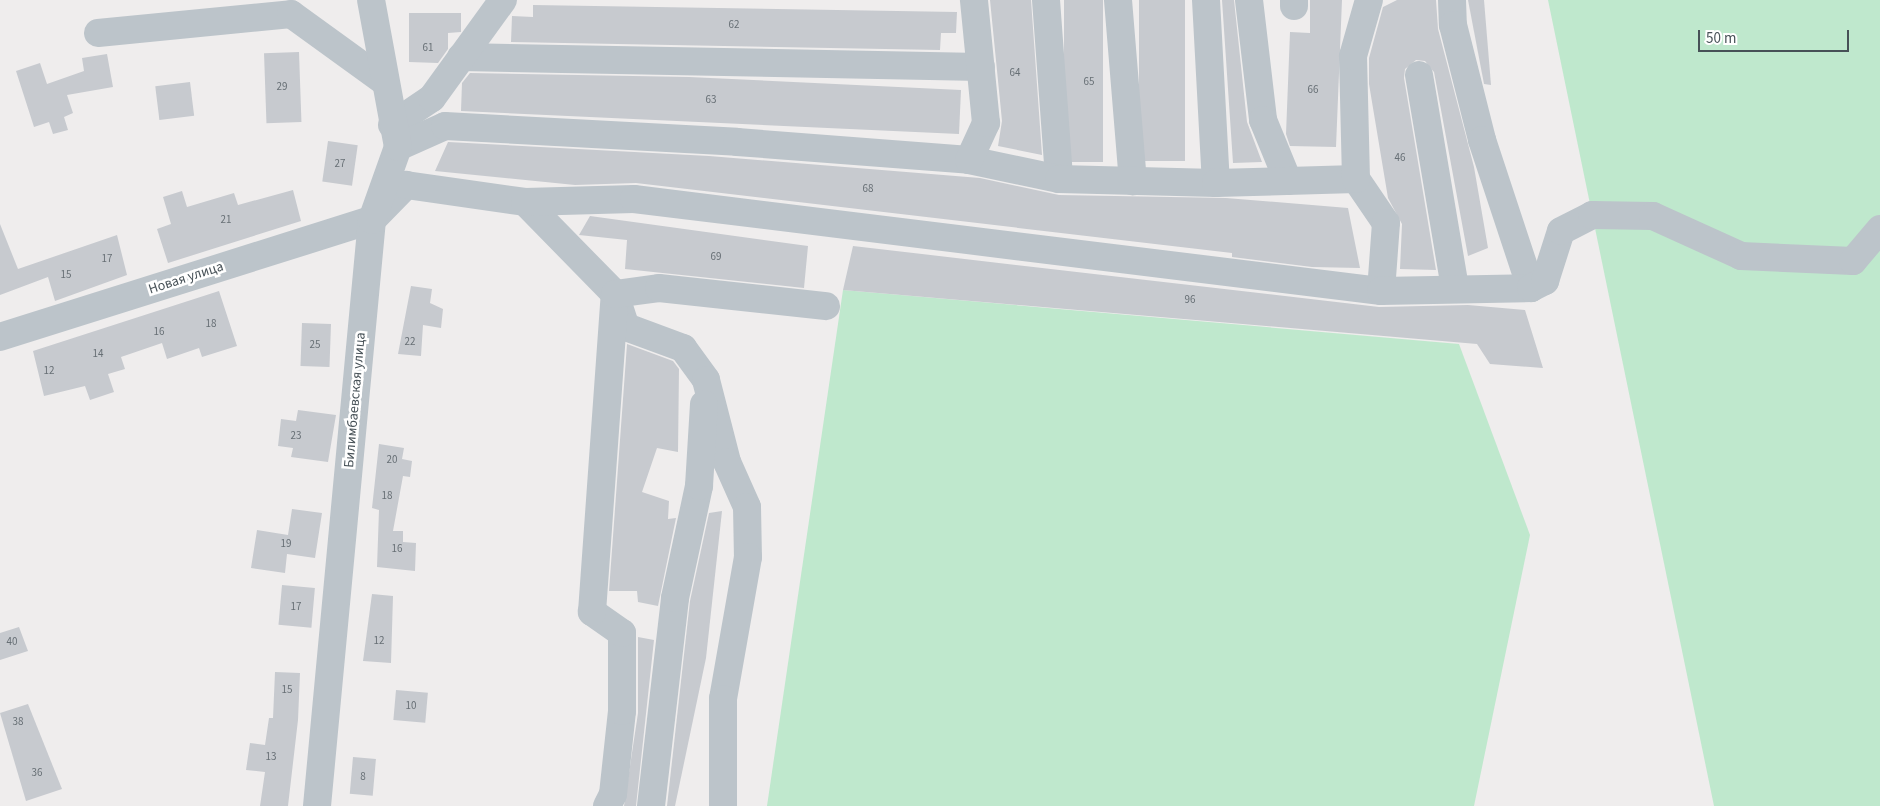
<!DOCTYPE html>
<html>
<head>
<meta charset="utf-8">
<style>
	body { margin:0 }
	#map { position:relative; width:1880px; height:806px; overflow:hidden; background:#efeded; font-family:"Source Sans 3",sans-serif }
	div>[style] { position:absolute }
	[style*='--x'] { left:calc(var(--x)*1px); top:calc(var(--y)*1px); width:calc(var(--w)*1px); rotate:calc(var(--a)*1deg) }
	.green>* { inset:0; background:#bfe8cd }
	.building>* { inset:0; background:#c7cacf; transform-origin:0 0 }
	.minor>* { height:28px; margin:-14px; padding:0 14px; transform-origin:14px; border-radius:14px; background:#bcc4ca }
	span { translate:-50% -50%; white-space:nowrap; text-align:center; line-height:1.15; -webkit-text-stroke:5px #fff; paint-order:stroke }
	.number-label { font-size:11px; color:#676f75 }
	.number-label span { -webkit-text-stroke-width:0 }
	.street-label { font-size:14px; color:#475157 }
	.scale { position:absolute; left:1698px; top:30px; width:151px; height:22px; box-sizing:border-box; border:2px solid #475157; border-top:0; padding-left:6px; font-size:15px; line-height:18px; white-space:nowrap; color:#475157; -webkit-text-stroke:4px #fff; paint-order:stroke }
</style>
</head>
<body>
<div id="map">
	<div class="green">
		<i style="clip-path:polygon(1548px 0,1880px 0,1880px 806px,1714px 806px)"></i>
		<i style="clip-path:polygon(843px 290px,1459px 344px,1530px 535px,1474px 806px,767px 806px)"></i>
	</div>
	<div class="building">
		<i style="clip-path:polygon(990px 0,1031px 0,1042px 155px,998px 146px,1002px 121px)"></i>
		<i style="left:1064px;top:0;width:39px;height:162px"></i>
		<i style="left:1139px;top:0;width:46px;height:161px"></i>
		<i style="clip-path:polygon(1222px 0,1234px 0,1247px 122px,1262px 162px,1233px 163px)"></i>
		<i style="clip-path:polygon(1310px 0,1342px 0,1336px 147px,1290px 146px,1286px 134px,1290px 32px,1310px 33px)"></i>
		<i style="clip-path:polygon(1397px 0,1436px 0,1438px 29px,1474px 167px,1488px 248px,1468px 256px,1434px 72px,1425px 61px,1416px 60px,1405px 69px,1404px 78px,1436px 270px,1400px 269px,1402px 224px,1388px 198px,1369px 84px,1369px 58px,1383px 7px)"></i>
		<i style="clip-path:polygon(1468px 0,1484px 0,1491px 85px,1484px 84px)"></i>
		<i style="clip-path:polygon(533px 5px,957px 12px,956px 33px,941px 33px,940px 50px,511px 42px,512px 16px,533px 17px)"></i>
		<i style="clip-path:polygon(409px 13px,461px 13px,461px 32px,448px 33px,448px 49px,438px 63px,409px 62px)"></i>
		<i style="left:299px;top:52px;width:70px;height:35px;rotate:88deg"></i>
		<i style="clip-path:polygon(107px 54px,113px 87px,67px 95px,73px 113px,64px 117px,68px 130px,53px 134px,49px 122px,34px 127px,16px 71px,40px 63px,47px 84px,84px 71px,82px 58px)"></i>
		<i style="clip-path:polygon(470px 73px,689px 77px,961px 90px,959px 134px,461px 111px,462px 83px)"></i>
		<i style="left:190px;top:82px;width:34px;height:35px;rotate:83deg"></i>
		<i style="left:328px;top:141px;width:30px;height:41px;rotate:8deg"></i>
		<i style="clip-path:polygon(448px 142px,709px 156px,980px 178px,1059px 195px,1226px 198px,1348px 208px,1360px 268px,1312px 267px,1232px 257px,1232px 253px,636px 183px,575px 185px,435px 171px)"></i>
		<i style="clip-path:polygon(293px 190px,301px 221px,168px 263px,157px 229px,171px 224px,163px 197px,182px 191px,187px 207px,234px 193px,238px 205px)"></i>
		<i style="clip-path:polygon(590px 216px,808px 246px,804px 288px,625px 269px,627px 240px,579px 235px)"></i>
		<i style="clip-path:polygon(0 224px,18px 269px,117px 235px,127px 275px,55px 301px,48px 277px,0 295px)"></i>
		<i style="clip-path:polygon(853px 246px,1379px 307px,1468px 305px,1525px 310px,1543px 368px,1490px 364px,1477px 344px,843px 290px)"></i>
		<i style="clip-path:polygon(411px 286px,432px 289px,430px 303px,443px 309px,441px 328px,423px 325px,421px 356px,398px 354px)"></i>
		<i style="clip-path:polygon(219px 291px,237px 346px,202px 357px,199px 348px,167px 359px,162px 343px,121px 357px,125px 369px,108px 374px,114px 392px,90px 400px,85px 386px,44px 396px,33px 351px)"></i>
		<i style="left:302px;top:323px;width:29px;height:43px;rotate:2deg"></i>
		<i style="clip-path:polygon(627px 344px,673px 361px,679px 369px,678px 452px,657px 448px,642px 492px,669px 501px,668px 519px,676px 518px,658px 606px,638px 602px,637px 591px,609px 591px)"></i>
		<i style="clip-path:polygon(298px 410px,336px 415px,328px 462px,291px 457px,293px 448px,278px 446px,281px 419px,296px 421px)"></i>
		<i style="clip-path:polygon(379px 444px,404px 448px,402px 459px,412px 461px,410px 477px,403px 476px,393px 531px,403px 531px,403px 542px,416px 543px,415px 571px,377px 567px,379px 510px,372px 508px)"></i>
		<i style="clip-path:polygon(292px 509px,322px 513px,315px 558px,287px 554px,285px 573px,251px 568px,257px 530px,288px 535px)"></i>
		<i style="clip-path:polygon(722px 511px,706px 658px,675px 806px,667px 806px,690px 601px,709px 513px)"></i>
		<i style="left:282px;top:585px;width:33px;height:40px;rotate:5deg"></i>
		<i style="clip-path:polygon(372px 594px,393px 596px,391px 663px,363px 661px)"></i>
		<i style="clip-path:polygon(19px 627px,28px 651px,0 660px,0 633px)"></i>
		<i style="clip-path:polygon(638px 637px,654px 640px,636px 806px,624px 806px,638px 713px)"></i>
		<i style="clip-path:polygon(275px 672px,300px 673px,298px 720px,288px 806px,260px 806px,265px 772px,246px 770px,250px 743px,265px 745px,269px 718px,273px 718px)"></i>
		<i style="left:396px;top:690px;width:32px;height:30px;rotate:5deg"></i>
		<i style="clip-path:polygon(28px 704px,62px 789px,26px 801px,0 713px)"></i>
		<i style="left:353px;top:757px;width:23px;height:37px;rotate:5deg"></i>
	</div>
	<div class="minor">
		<i style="--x:1046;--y:0;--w:179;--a:85.8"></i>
		<i style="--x:1118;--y:0;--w:182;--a:85.3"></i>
		<i style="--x:1206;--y:0;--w:183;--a:86.9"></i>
		<i style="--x:1249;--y:0;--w:121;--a:83.3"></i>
		<i style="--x:1263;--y:120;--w:66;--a:67.7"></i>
		<i style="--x:1294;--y:0;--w:6;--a:90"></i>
		<i style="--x:1452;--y:0;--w:25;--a:88"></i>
		<i style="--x:1453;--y:25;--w:119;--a:75.8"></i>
		<i style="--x:1482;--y:140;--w:156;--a:71.7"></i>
		<i style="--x:98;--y:33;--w:194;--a:-5.6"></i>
		<i style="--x:291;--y:14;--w:116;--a:35.9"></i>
		<i style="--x:461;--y:57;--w:520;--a:1.1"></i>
		<i style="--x:1419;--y:75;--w:215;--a:80.4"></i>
		<i style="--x:392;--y:125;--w:48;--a:-34"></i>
		<i style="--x:432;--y:98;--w:121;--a:-54.1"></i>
		<i style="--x:398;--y:147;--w:51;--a:-24.1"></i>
		<i style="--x:445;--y:126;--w:292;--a:3.1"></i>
		<i style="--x:737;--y:142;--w:233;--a:4.4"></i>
		<i style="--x:969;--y:160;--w:92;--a:11.9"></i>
		<i style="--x:1059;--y:179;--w:157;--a:1.5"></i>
		<i style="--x:1216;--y:183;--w:140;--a:-1.6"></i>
		<i style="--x:1356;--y:179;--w:53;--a:55.7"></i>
		<i style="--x:1386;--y:223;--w:68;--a:94.2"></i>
		<i style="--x:969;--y:160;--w:41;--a:-65.3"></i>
		<i style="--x:986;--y:123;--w:124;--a:-95.6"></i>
		<i style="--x:1356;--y:179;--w:123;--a:-91.4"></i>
		<i style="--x:1353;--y:56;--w:58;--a:-74.1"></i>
		<i style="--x:525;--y:202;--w:129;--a:45.6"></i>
		<i style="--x:615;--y:294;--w:35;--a:72"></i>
		<i style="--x:626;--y:327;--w:61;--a:20.2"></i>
		<i style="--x:683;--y:348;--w:39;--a:54"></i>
		<i style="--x:706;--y:380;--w:85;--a:75.6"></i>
		<i style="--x:727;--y:462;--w:49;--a:66"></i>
		<i style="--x:747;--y:507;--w:50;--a:88.9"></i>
		<i style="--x:748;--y:557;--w:144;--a:100"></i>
		<i style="--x:723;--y:699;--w:107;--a:90"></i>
		<i style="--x:0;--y:337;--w:390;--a:-17.5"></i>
		<i style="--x:372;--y:220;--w:49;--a:-45.8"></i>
		<i style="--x:406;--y:185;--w:120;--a:8.1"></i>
		<i style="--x:525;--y:202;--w:109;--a:-1.6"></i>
		<i style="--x:634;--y:199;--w:753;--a:7.02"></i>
		<i style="--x:1381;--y:291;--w:150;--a:-1.1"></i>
		<i style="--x:1531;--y:288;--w:16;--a:-27"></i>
		<i style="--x:1545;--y:281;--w:52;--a:-72.3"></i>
		<i style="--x:1561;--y:231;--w:35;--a:-27"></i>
		<i style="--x:1592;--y:215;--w:61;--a:0.9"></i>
		<i style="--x:1653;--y:216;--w:97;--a:24.4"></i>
		<i style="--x:1741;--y:256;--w:112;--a:2.6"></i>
		<i style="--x:1853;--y:261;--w:42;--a:-49.8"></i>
		<i style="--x:317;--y:806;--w:589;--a:-84.64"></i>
		<i style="--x:372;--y:220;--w:77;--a:-70.4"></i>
		<i style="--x:398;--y:147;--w:149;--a:-100.4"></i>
		<i style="--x:607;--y:806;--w:13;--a:-63"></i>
		<i style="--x:613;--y:794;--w:83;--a:-83.8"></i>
		<i style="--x:622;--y:711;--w:78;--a:-90"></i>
		<i style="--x:622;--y:633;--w:37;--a:-145"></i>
		<i style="--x:592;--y:612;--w:319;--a:-85.9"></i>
		<i style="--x:615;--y:294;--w:44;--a:-7.8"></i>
		<i style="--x:659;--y:288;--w:168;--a:6.2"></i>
		<i style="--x:651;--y:806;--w:209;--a:-83.4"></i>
		<i style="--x:675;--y:598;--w:115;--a:-77.9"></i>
		<i style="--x:699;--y:486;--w:82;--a:-86.5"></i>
	</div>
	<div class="number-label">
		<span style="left:734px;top:25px">62</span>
		<span style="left:428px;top:48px">61</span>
		<span style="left:1015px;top:73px">64</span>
		<span style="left:1089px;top:82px">65</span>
		<span style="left:282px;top:87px">29</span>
		<span style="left:1313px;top:90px">66</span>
		<span style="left:711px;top:100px">63</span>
		<span style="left:1400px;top:158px">46</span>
		<span style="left:340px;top:164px">27</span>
		<span style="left:868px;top:189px">68</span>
		<span style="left:226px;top:220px">21</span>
		<span style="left:716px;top:257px">69</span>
		<span style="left:107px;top:259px">17</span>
		<span style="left:66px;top:275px">15</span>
		<span style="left:1190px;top:300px">96</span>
		<span style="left:211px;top:324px">18</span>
		<span style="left:159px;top:332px">16</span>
		<span style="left:410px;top:342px">22</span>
		<span style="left:315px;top:345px">25</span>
		<span style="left:98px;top:354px">14</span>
		<span style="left:49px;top:371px">12</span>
		<span style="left:296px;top:436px">23</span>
		<span style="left:392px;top:460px">20</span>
		<span style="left:387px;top:496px">18</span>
		<span style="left:286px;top:544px">19</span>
		<span style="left:397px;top:549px">16</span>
		<span style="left:296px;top:607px">17</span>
		<span style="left:379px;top:641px">12</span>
		<span style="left:12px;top:642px">40</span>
		<span style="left:287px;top:690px">15</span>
		<span style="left:411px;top:706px">10</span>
		<span style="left:18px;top:722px">38</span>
		<span style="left:271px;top:757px">13</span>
		<span style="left:37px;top:773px">36</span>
		<span style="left:363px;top:777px">8</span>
	</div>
	<div class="street-label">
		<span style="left:186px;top:278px;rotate:-18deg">Новая улица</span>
		<span style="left:355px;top:400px;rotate:-85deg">Билимбаевская улица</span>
	</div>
	<div class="scale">50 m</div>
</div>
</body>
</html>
